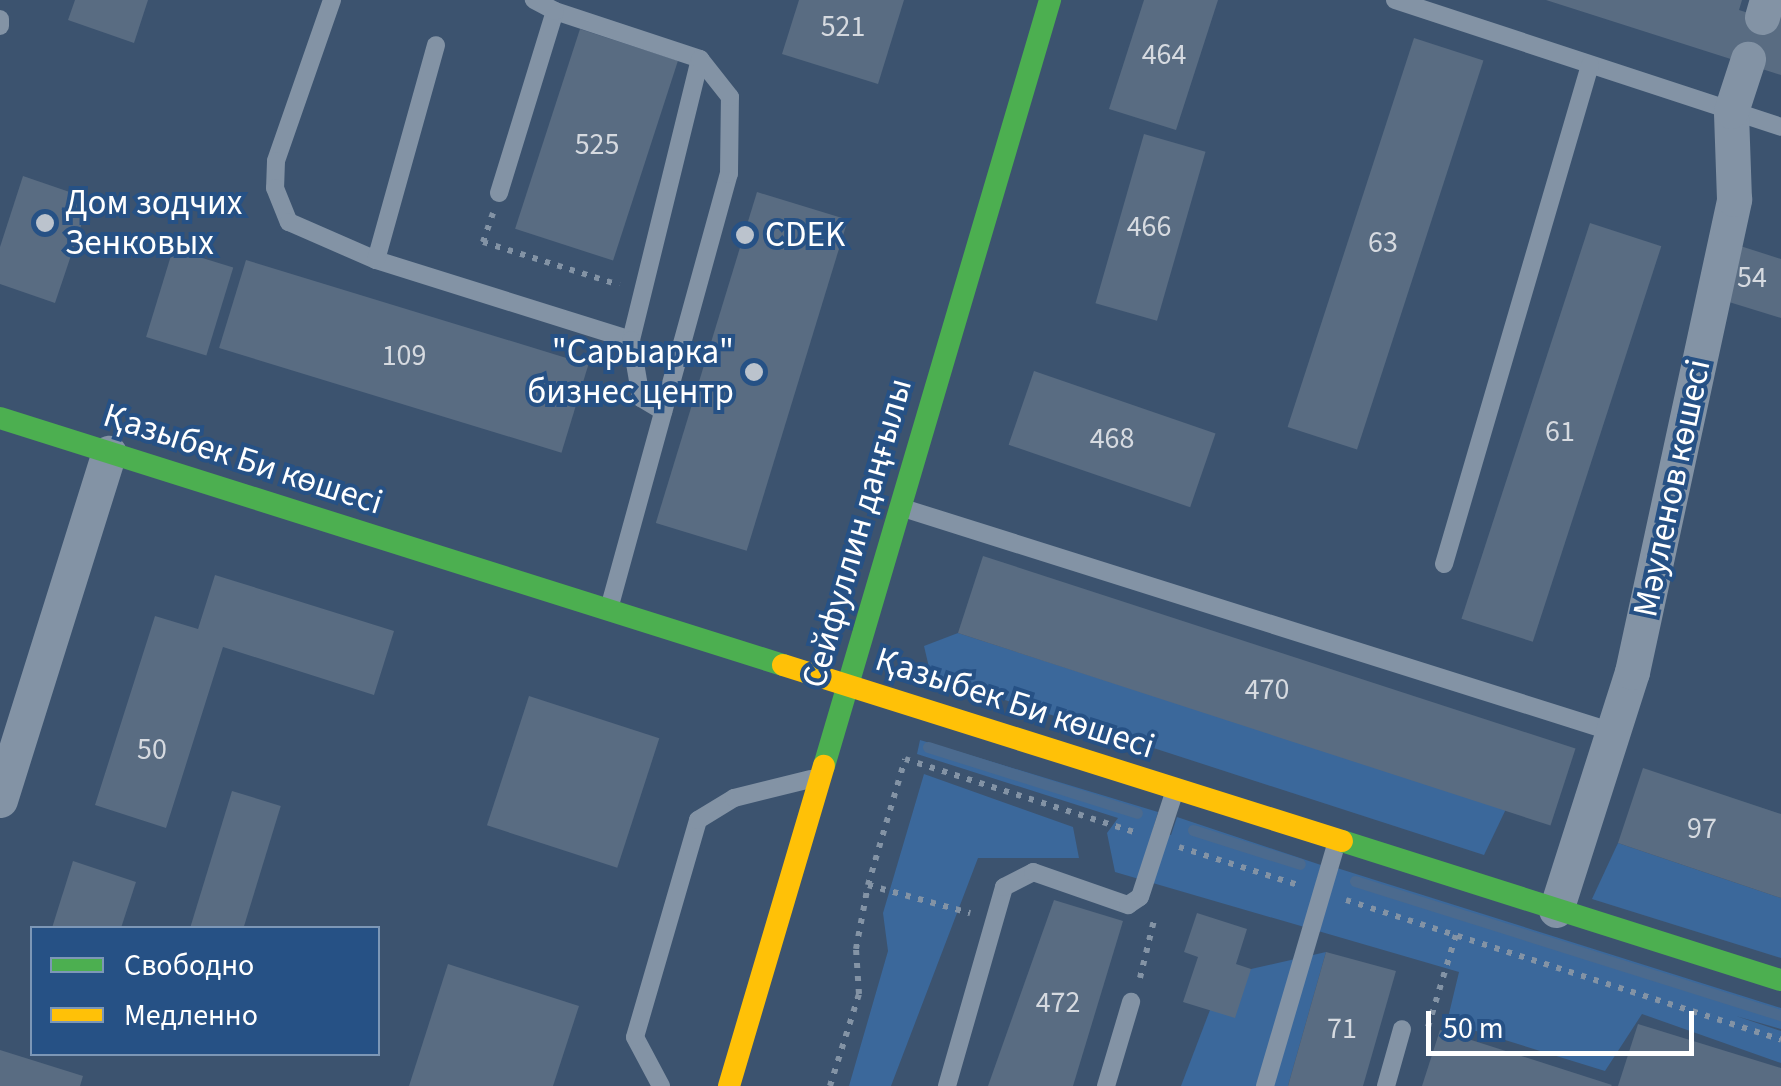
<!DOCTYPE html>
<html>
<head>
<meta charset="utf-8">
<style>
	body { margin:0 }
	#map { position:relative; width:1781px; height:1086px; overflow:hidden; background:#3c536f; font-family:"Source Sans 3",sans-serif }
	div>[style] { position:absolute }
	[style*='--x'] { left:calc(var(--x)*1px); top:calc(var(--y)*1px); width:calc(var(--w)*1px); rotate:calc(var(--a)*1deg) }
	.green>* { inset:0; background:#3b689b }
	.stream>* { height:11px; margin:-5.5px; padding:0 5.5px; transform-origin:5.5px; border-radius:5.5px; background:#4b6a8e }
	.building>* { inset:0; background:#596c82; transform-origin:0 0 }
	.path>* { height:6px; margin-top:-3px; transform-origin:0; background:repeating-linear-gradient(90deg,#8393a5 0 5px,transparent 0 13px) }
	.lane>* { height:18px; margin:-9px; padding:0 9px; transform-origin:9px; border-radius:9px; background:#8393a5 }
	.street>* { height:35px; margin:-17.5px; padding:0 17.5px; transform-origin:17.5px; border-radius:17.5px; background:#8393a5 }
	.fast>* { height:22px; margin:-11px; padding:0 11px; transform-origin:11px; border-radius:11px; background:#4caf50 }
	.slow>* { height:22px; margin:-11px; padding:0 11px; transform-origin:11px; border-radius:11px; background:#ffc107 }
	.dots>* { width:28px; height:28px; translate:-50% -50%; box-sizing:border-box; border:5px solid #265185; border-radius:50% }
	span { translate:-50% -50%; white-space:nowrap; text-align:center; line-height:1.15; -webkit-text-stroke:8px #265185; paint-order:stroke }
	.number-label { font-size:30px; color:#d6dae0 }
	.number-label span { -webkit-text-stroke-width:0 }
	.poi-label { font-size:35px; color:#fff }
	.left { translate:0 -50%; text-align:left }
	.right { translate:-100% -50%; text-align:right }
	.street-label { font-size:35px; color:#fff }
	.legend { position:absolute; left:30px; top:926px; width:350px; height:130px; box-sizing:border-box; background:#265185; border:2px solid #7d97b6; margin:0; padding:12px 18px; list-style:none; font-size:30px; color:#fff }
	.legend li { display:flex; align-items:center; gap:20px; height:50px }
	.legend b { width:50px; border:2px solid #7d97b6 }
	.scale { position:absolute; left:1426px; top:1011px; width:268px; height:45px; box-sizing:border-box; border:5px solid #fff; border-top:0; padding-left:12px; font-size:30px; line-height:35px; white-space:nowrap; color:#fff; -webkit-text-stroke:8px #265185; paint-order:stroke }
</style>
</head>
<body>
<div id="map">
	<div class="green">
		<i style="clip-path:polygon(958px 633px,1506px 809px,1484px 855px,931px 676px,924px 646px)"></i>
		<i style="clip-path:polygon(920px 740px,1158px 812px,1153px 829px,1171px 835px,1177px 817px,1321px 865px,1316px 882px,1331px 887px,1337px 868px,1781px 1008px,1781px 1029px,1736px 1016px,1781px 1031px,1781px 1063px,1642px 1014px,1605px 1071px,1447px 1022px,1459px 972px,1115px 872px,1107px 833px,1118px 818px,917px 754px)"></i>
		<i style="clip-path:polygon(924px 774px,1073px 827px,1079px 858px,978px 858px,891px 1086px,849px 1086px,888px 951px,883px 913px)"></i>
		<i style="clip-path:polygon(1618px 843px,1781px 898px,1781px 958px,1592px 899px)"></i>
		<i style="clip-path:polygon(1326px 952px,1288px 1086px,1181px 1086px,1210px 1010px,1251px 969px)"></i>
	</div>
	<div class="stream">
		<i style="--x:928;--y:747;--w:219;--a:17.5"></i>
		<i style="--x:1193;--y:830;--w:112;--a:17.6"></i>
		<i style="--x:1355;--y:881;--w:447;--a:17.5"></i>
	</div>
	<div class="building">
		<i style="clip-path:polygon(75px 0,148px 0,134px 43px,68px 20px)"></i>
		<i style="clip-path:polygon(799px 0,904px 0,878px 84px,782px 54px)"></i>
		<i style="clip-path:polygon(1144px 0,1218px 0,1176px 130px,1109px 109px)"></i>
		<i style="clip-path:polygon(1546px 0,1742px 0,1739px 10px,1777px 22px,1781px 12px,1781px 75px)"></i>
		<i style="left:580px;top:29px;width:103px;height:210px;rotate:18deg"></i>
		<i style="left:1414px;top:38px;width:73px;height:409px;rotate:18deg"></i>
		<i style="left:1144px;top:134px;width:64px;height:176px;rotate:16deg"></i>
		<i style="clip-path:polygon(23px 176px,90px 199px,55px 303px,0 284px,0 247px)"></i>
		<i style="left:757px;top:192px;width:95px;height:346px;rotate:17deg"></i>
		<i style="left:1590px;top:223px;width:75px;height:416px;rotate:18deg"></i>
		<i style="clip-path:polygon(1734px 244px,1781px 259px,1781px 318px,1716px 298px)"></i>
		<i style="left:173px;top:249px;width:63px;height:92px;rotate:17deg"></i>
		<i style="left:246px;top:260px;width:358px;height:92px;rotate:17deg"></i>
		<i style="left:1034px;top:371px;width:192px;height:78px;rotate:19deg"></i>
		<i style="left:983px;top:556px;width:623px;height:81px;rotate:18deg"></i>
		<i style="clip-path:polygon(215px 575px,394px 631px,374px 695px,223px 647px,166px 828px,95px 805px,155px 616px,198px 629px)"></i>
		<i style="left:529px;top:696px;width:137px;height:136px;rotate:18deg"></i>
		<i style="clip-path:polygon(1643px 768px,1781px 814px,1781px 898px,1618px 843px)"></i>
		<i style="left:232px;top:791px;width:51px;height:143px;rotate:17deg"></i>
		<i style="clip-path:polygon(73px 861px,136px 882px,121px 928px,52px 928px)"></i>
		<i style="clip-path:polygon(1054px 900px,1123px 921px,1073px 1086px,988px 1086px)"></i>
		<i style="clip-path:polygon(1197px 913px,1247px 929px,1236px 964px,1251px 969px,1235px 1018px,1183px 1002px,1198px 957px,1184px 952px)"></i>
		<i style="clip-path:polygon(1326px 952px,1396px 971px,1363px 1086px,1288px 1086px)"></i>
		<i style="clip-path:polygon(448px 964px,579px 1006px,553px 1086px,409px 1086px)"></i>
		<i style="clip-path:polygon(1638px 1024px,1781px 1068px,1781px 1086px,1618px 1086px)"></i>
		<i style="clip-path:polygon(1440px 1030px,1612px 1085px,1611px 1086px,1422px 1086px)"></i>
		<i style="clip-path:polygon(0 1050px,83px 1076px,80px 1086px,0 1086px)"></i>
	</div>
	<div class="path">
		<i style="--x:493;--y:213;--w:31;--a:109"></i>
		<i style="--x:483;--y:242;--w:143;--a:17.5"></i>
		<i style="--x:1179;--y:847;--w:128;--a:17.7"></i>
		<i style="--x:868;--y:885;--w:106;--a:15.4"></i>
		<i style="--x:1346;--y:900;--w:457;--a:17.8"></i>
		<i style="--x:1140;--y:978;--w:64;--a:-76.4"></i>
		<i style="--x:1428;--y:1027;--w:96;--a:-73.1"></i>
		<i style="--x:830;--y:1086;--w:96;--a:-72.5"></i>
		<i style="--x:859;--y:994;--w:45;--a:-93.8"></i>
		<i style="--x:856;--y:949;--w:65;--a:-79.4"></i>
		<i style="--x:868;--y:885;--w:131;--a:-73.6"></i>
		<i style="--x:905;--y:759;--w:240;--a:17.7"></i>
	</div>
	<div class="lane">
		<i style="--x:332;--y:0;--w:170;--a:109.2"></i>
		<i style="--x:276;--y:161;--w:27;--a:92"></i>
		<i style="--x:275;--y:188;--w:37;--a:68"></i>
		<i style="--x:289;--y:222;--w:95;--a:23.6"></i>
		<i style="--x:376;--y:260;--w:267;--a:17.4"></i>
		<i style="--x:1395;--y:0;--w:406;--a:18.2"></i>
		<i style="--x:555;--y:11;--w:153;--a:18.3"></i>
		<i style="--x:700;--y:59;--w:289;--a:103.8"></i>
		<i style="--x:631;--y:340;--w:59;--a:80.2"></i>
		<i style="--x:641;--y:398;--w:26;--a:31"></i>
		<i style="--x:0;--y:19;--w:7;--a:90"></i>
		<i style="--x:499;--y:193;--w:190;--a:-72.9"></i>
		<i style="--x:555;--y:11;--w:24;--a:-152"></i>
		<i style="--x:376;--y:260;--w:223;--a:-74.4"></i>
		<i style="--x:903;--y:508;--w:744;--a:17.51"></i>
		<i style="--x:1444;--y:564;--w:520;--a:-73.69"></i>
		<i style="--x:610;--y:605;--w:447;--a:-74.6"></i>
		<i style="--x:729;--y:174;--w:77;--a:-89.3"></i>
		<i style="--x:730;--y:97;--w:48;--a:-128.3"></i>
		<i style="--x:661;--y:1086;--w:55;--a:-118"></i>
		<i style="--x:635;--y:1037;--w:226;--a:-73.8"></i>
		<i style="--x:698;--y:820;--w:42;--a:-31.4"></i>
		<i style="--x:734;--y:798;--w:79;--a:-13.9"></i>
		<i style="--x:947;--y:1086;--w:207;--a:-74"></i>
		<i style="--x:1004;--y:887;--w:33;--a:-27"></i>
		<i style="--x:1033;--y:872;--w:101;--a:19.2"></i>
		<i style="--x:1128;--y:905;--w:14;--a:-34"></i>
		<i style="--x:1140;--y:897;--w:113;--a:-71.9"></i>
		<i style="--x:1106;--y:1086;--w:88;--a:-73.4"></i>
		<i style="--x:1265;--y:1086;--w:254;--a:-73.6"></i>
		<i style="--x:1386;--y:1086;--w:59;--a:-74.3"></i>
	</div>
	<div class="street">
		<i style="--x:1762;--y:17;--w:18;--a:-74"></i>
		<i style="--x:0;--y:800;--w:364;--a:-72.6"></i>
		<i style="--x:1556;--y:910;--w:250;--a:-72.3"></i>
		<i style="--x:1632;--y:672;--w:484;--a:-77.8"></i>
		<i style="--x:1734;--y:199;--w:88;--a:-92"></i>
		<i style="--x:1731;--y:111;--w:55;--a:-71.9"></i>
	</div>
	<div class="fast">
		<i style="--x:0;--y:418;--w:821;--a:17.51"></i>
		<i style="--x:824;--y:766;--w:799;--a:-73.56"></i>
		<i style="--x:1342;--y:841;--w:460;--a:17.6"></i>
	</div>
	<div class="slow">
		<i style="--x:783;--y:665;--w:586;--a:17.48"></i>
		<i style="--x:729;--y:1086;--w:334;--a:-73.5"></i>
	</div>
	<div class="dots">
		<i style="left:45px;top:223px;background:#bbc3cd"></i>
		<i style="left:745px;top:235px;background:#bbc3cd"></i>
		<i style="left:754px;top:372px;background:#bbc3cd"></i>
	</div>
	<div class="number-label">
		<span style="left:843px;top:27px">521</span>
		<span style="left:1164px;top:55px">464</span>
		<span style="left:597px;top:145px">525</span>
		<span style="left:1149px;top:227px">466</span>
		<span style="left:1383px;top:243px">63</span>
		<span style="left:1752px;top:278px">54</span>
		<span style="left:404px;top:356px">109</span>
		<span style="left:1560px;top:432px">61</span>
		<span style="left:1112px;top:439px">468</span>
		<span style="left:1267px;top:690px">470</span>
		<span style="left:152px;top:750px">50</span>
		<span style="left:1702px;top:829px">97</span>
		<span style="left:1058px;top:1003px">472</span>
		<span style="left:1342px;top:1029px">71</span>
	</div>
	<div class="poi-label">
		<span class="left" style="left:65px;top:223px">Дом зодчих<br>Зенковых</span>
		<span class="left" style="left:765px;top:235px">CDEK</span>
		<span class="right" style="left:734px;top:372px">"Сарыарка"<br>бизнес центр</span>
	</div>
	<div class="street-label">
		<span style="left:243px;top:459px;rotate:18deg">Қазыбек Би көшесі</span>
		<span style="left:1672px;top:488px;rotate:-78deg">Мәуленов көшесі</span>
		<span style="left:857px;top:533px;rotate:-74deg">Сейфуллин даңғылы</span>
		<span style="left:1015px;top:703px;rotate:18deg">Қазыбек Би көшесі</span>
	</div>
	<ul class="legend">
	<li><b style="height:12px;background:#4caf50"></b>Свободно</li>
	<li><b style="height:12px;background:#ffc107"></b>Медленно</li>
	</ul>
	<div class="scale">50 m</div>
</div>
</body>
</html>
